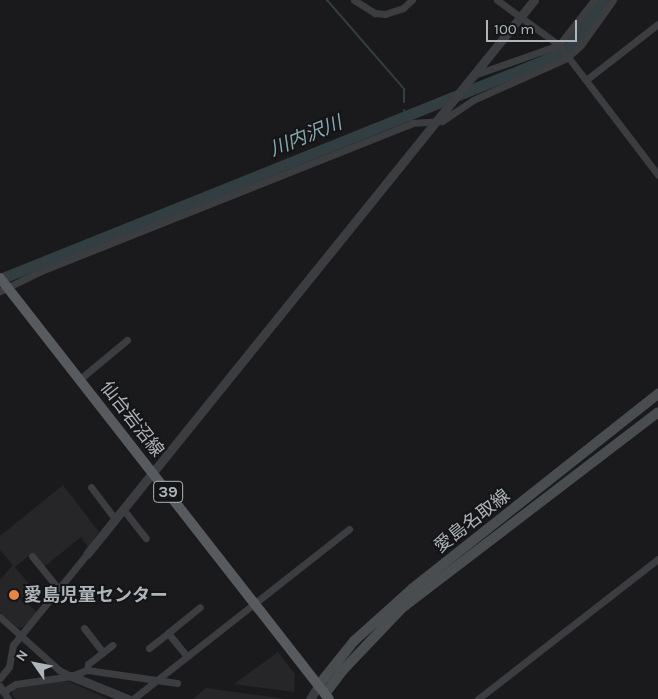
<!DOCTYPE html>
<html>
<head>
<meta charset="utf-8">
<style>
	body { margin:0 }
	#map { position:relative; width:658px; height:699px; overflow:hidden; background:#1a1a1c; font-family:Karla,"Noto Sans JP",sans-serif }
	div>[style] { position:absolute }
	[style*='--x'] { left:calc(var(--x)*1px); top:calc(var(--y)*1px); width:calc(var(--w)*1px); rotate:calc(var(--a)*1deg) }
	.built>* { inset:0; background:#262629 }
	.stream>* { height:2px; margin:-1px; padding:0 1px; transform-origin:1px; border-radius:1px; background:#323e41 }
	.river>* { height:11px; margin:-5.5px; padding:0 5.5px; transform-origin:5.5px; border-radius:5.5px; background:#323e41 }
	.minor>* { height:7px; margin:-3.5px; padding:0 3.5px; transform-origin:3.5px; border-radius:3.5px; background:#3b3d40 }
	.tertiary>* { height:9px; margin:-4.5px; padding:0 4.5px; transform-origin:4.5px; border-radius:4.5px; background:#3b3d40 }
	.secondary>* { height:10px; margin:-5px; padding:0 5px; transform-origin:5px; border-radius:5px; background:#494d50 }
	.primary>* { height:10px; margin:-5px; padding:0 5px; transform-origin:5px; border-radius:5px; background:#575b5f }
	.dots>* { width:14px; height:14px; translate:-50% -50%; box-sizing:border-box; border:2px solid #151517; border-radius:50% }
	span { translate:-50% -50%; white-space:nowrap; text-align:center; line-height:1.15; -webkit-text-stroke:4px #151517; paint-order:stroke }
	.shield-label span { padding:1px 4px; background:#151517; border:1px solid; border-radius:4px; -webkit-text-stroke-width:0 }
	.shield-label { font-size:16px; color:#adb5ba; font-weight:700 }
	.street-label { font-size:18px; color:#adb5ba }
	.poi-label { font-size:18px; color:#adb5ba; font-weight:700 }
	.left { translate:0 -50%; text-align:left }
	.water-label { font-size:19px; color:#87aab2; font-style:italic }
	.north { position:absolute; left:10px; top:639px; width:50px; height:50px; -webkit-text-stroke:4px #151517; paint-order:stroke; rotate:303deg; font-size:14px; font-weight:700; line-height:20px; text-align:center; color:#adb5ba }
	.north::after { content:''; display:block; margin:auto; width:18px; height:22px; background:#adb5ba; clip-path:polygon(50% 0,100% 100%,50% 72%,0 100%) }
	.scale { position:absolute; left:486px; top:20px; width:91px; height:22px; box-sizing:border-box; border:2px solid #adb5ba; border-top:0; padding-left:6px; font-size:15px; line-height:18px; white-space:nowrap; color:#adb5ba; -webkit-text-stroke:4px #151517; paint-order:stroke }
</style>
</head>
<body>
<div id="map">
	<div class="built">
		<i style="clip-path:polygon(63px 485px,99px 532px,88px 547px,81px 537px,44px 567px,32px 553px,15px 567px,33px 589px,24px 601px,37px 612px,24px 627px,18px 628px,0 612px,0 580px,13px 565px,0 550px,0 536px)"></i>
		<i style="clip-path:polygon(278px 652px,295px 674px,294px 692px,234px 684px)"></i>
		<i style="clip-path:polygon(66px 680px,108px 699px,15px 699px,12px 695px,13px 688px)"></i>
		<i style="clip-path:polygon(206px 688px,286px 699px,193px 699px)"></i>
	</div>
	<div class="stream">
		<i style="--x:327;--y:0;--w:118;--a:49.1"></i>
		<i style="--x:404;--y:89;--w:13;--a:90"></i>
		<i style="--x:404;--y:110;--w:7;--a:74"></i>
	</div>
	<div class="river">
		<i style="--x:0;--y:279;--w:587;--a:-21.89"></i>
		<i style="--x:545;--y:60;--w:25;--a:-26"></i>
		<i style="--x:568;--y:49;--w:60;--a:-54.5"></i>
	</div>
	<div class="minor">
		<i style="--x:354;--y:0;--w:25;--a:32"></i>
		<i style="--x:375;--y:13;--w:10;--a:6"></i>
		<i style="--x:385;--y:14;--w:19;--a:-18"></i>
		<i style="--x:403;--y:8;--w:12;--a:-42"></i>
		<i style="--x:497;--y:0;--w:77;--a:36"></i>
		<i style="--x:559;--y:45;--w:163;--a:52.7"></i>
		<i style="--x:474;--y:75;--w:90;--a:-19.4"></i>
		<i style="--x:559;--y:45;--w:57;--a:-52.1"></i>
		<i style="--x:586;--y:80;--w:91;--a:-37.9"></i>
		<i style="--x:0;--y:291;--w:46;--a:-26"></i>
		<i style="--x:41;--y:271;--w:399;--a:-21.7"></i>
		<i style="--x:412;--y:123;--w:30;--a:-4"></i>
		<i style="--x:442;--y:121;--w:37;--a:-34"></i>
		<i style="--x:473;--y:100;--w:103;--a:-24.1"></i>
		<i style="--x:567;--y:58;--w:19;--a:-43"></i>
		<i style="--x:581;--y:45;--w:55;--a:-54.6"></i>
		<i style="--x:80;--y:379;--w:61;--a:-39.7"></i>
		<i style="--x:91;--y:487;--w:40;--a:53"></i>
		<i style="--x:123;--y:509;--w:37;--a:52"></i>
		<i style="--x:32;--y:556;--w:45;--a:51.3"></i>
		<i style="--x:0;--y:617;--w:79;--a:41.9"></i>
		<i style="--x:59;--y:670;--w:13;--a:27"></i>
		<i style="--x:84;--y:628;--w:31;--a:52"></i>
		<i style="--x:168;--y:633;--w:41;--a:-39.1"></i>
		<i style="--x:149;--y:648;--w:24;--a:-38"></i>
		<i style="--x:168;--y:633;--w:27;--a:51"></i>
		<i style="--x:87;--y:670;--w:91;--a:8.2"></i>
		<i style="--x:0;--y:678;--w:14;--a:-51"></i>
		<i style="--x:9;--y:667;--w:22;--a:-80"></i>
		<i style="--x:13;--y:645;--w:117;--a:-50.9"></i>
		<i style="--x:0;--y:686;--w:15;--a:58"></i>
		<i style="--x:3;--y:692;--w:15;--a:-32"></i>
		<i style="--x:16;--y:684;--w:56;--a:-8.3"></i>
		<i style="--x:71;--y:676;--w:17;--a:-21"></i>
		<i style="--x:87;--y:670;--w:6;--a:-81"></i>
		<i style="--x:88;--y:664;--w:31;--a:-38"></i>
		<i style="--x:133;--y:699;--w:275;--a:-38.2"></i>
		<i style="--x:478;--y:699;--w:228;--a:-37.9"></i>
	</div>
	<div class="tertiary">
		<i style="--x:87;--y:554;--w:712;--a:-51.1"></i>
		<i style="--x:71;--y:676;--w:61;--a:22"></i>
		<i style="--x:310;--y:699;--w:15;--a:-58"></i>
	</div>
	<div class="secondary">
		<i style="--x:318;--y:686;--w:58;--a:-51.3"></i>
		<i style="--x:354;--y:641;--w:79;--a:-41.9"></i>
		<i style="--x:413;--y:588;--w:313;--a:-38.4"></i>
		<i style="--x:325;--y:694;--w:30;--a:-53"></i>
		<i style="--x:343;--y:670;--w:86;--a:-46.4"></i>
		<i style="--x:402;--y:608;--w:322;--a:-37.4"></i>
	</div>
	<div class="primary">
		<i style="--x:0;--y:278;--w:534;--a:51.99"></i>
	</div>
	<div class="dots">
		<i style="left:14px;top:595px;background:#e58548"></i>
	</div>
	<div class="shield-label">
		<span style="left:168px;top:492px">39</span>
	</div>
	<div class="street-label">
		<span style="left:132px;top:419px;rotate:52deg">仙台岩沼線</span>
		<span style="left:472px;top:521px;rotate:-38deg">愛島名取線</span>
	</div>
	<div class="poi-label">
		<span class="left" style="left:24px;top:595px">愛島児童センター</span>
	</div>
	<div class="water-label">
		<span style="left:306px;top:137px;rotate:-22deg">川内沢川</span>
	</div>
	<div class="north">N</div>
	<div class="scale">100 m</div>
</div>
</body>
</html>
